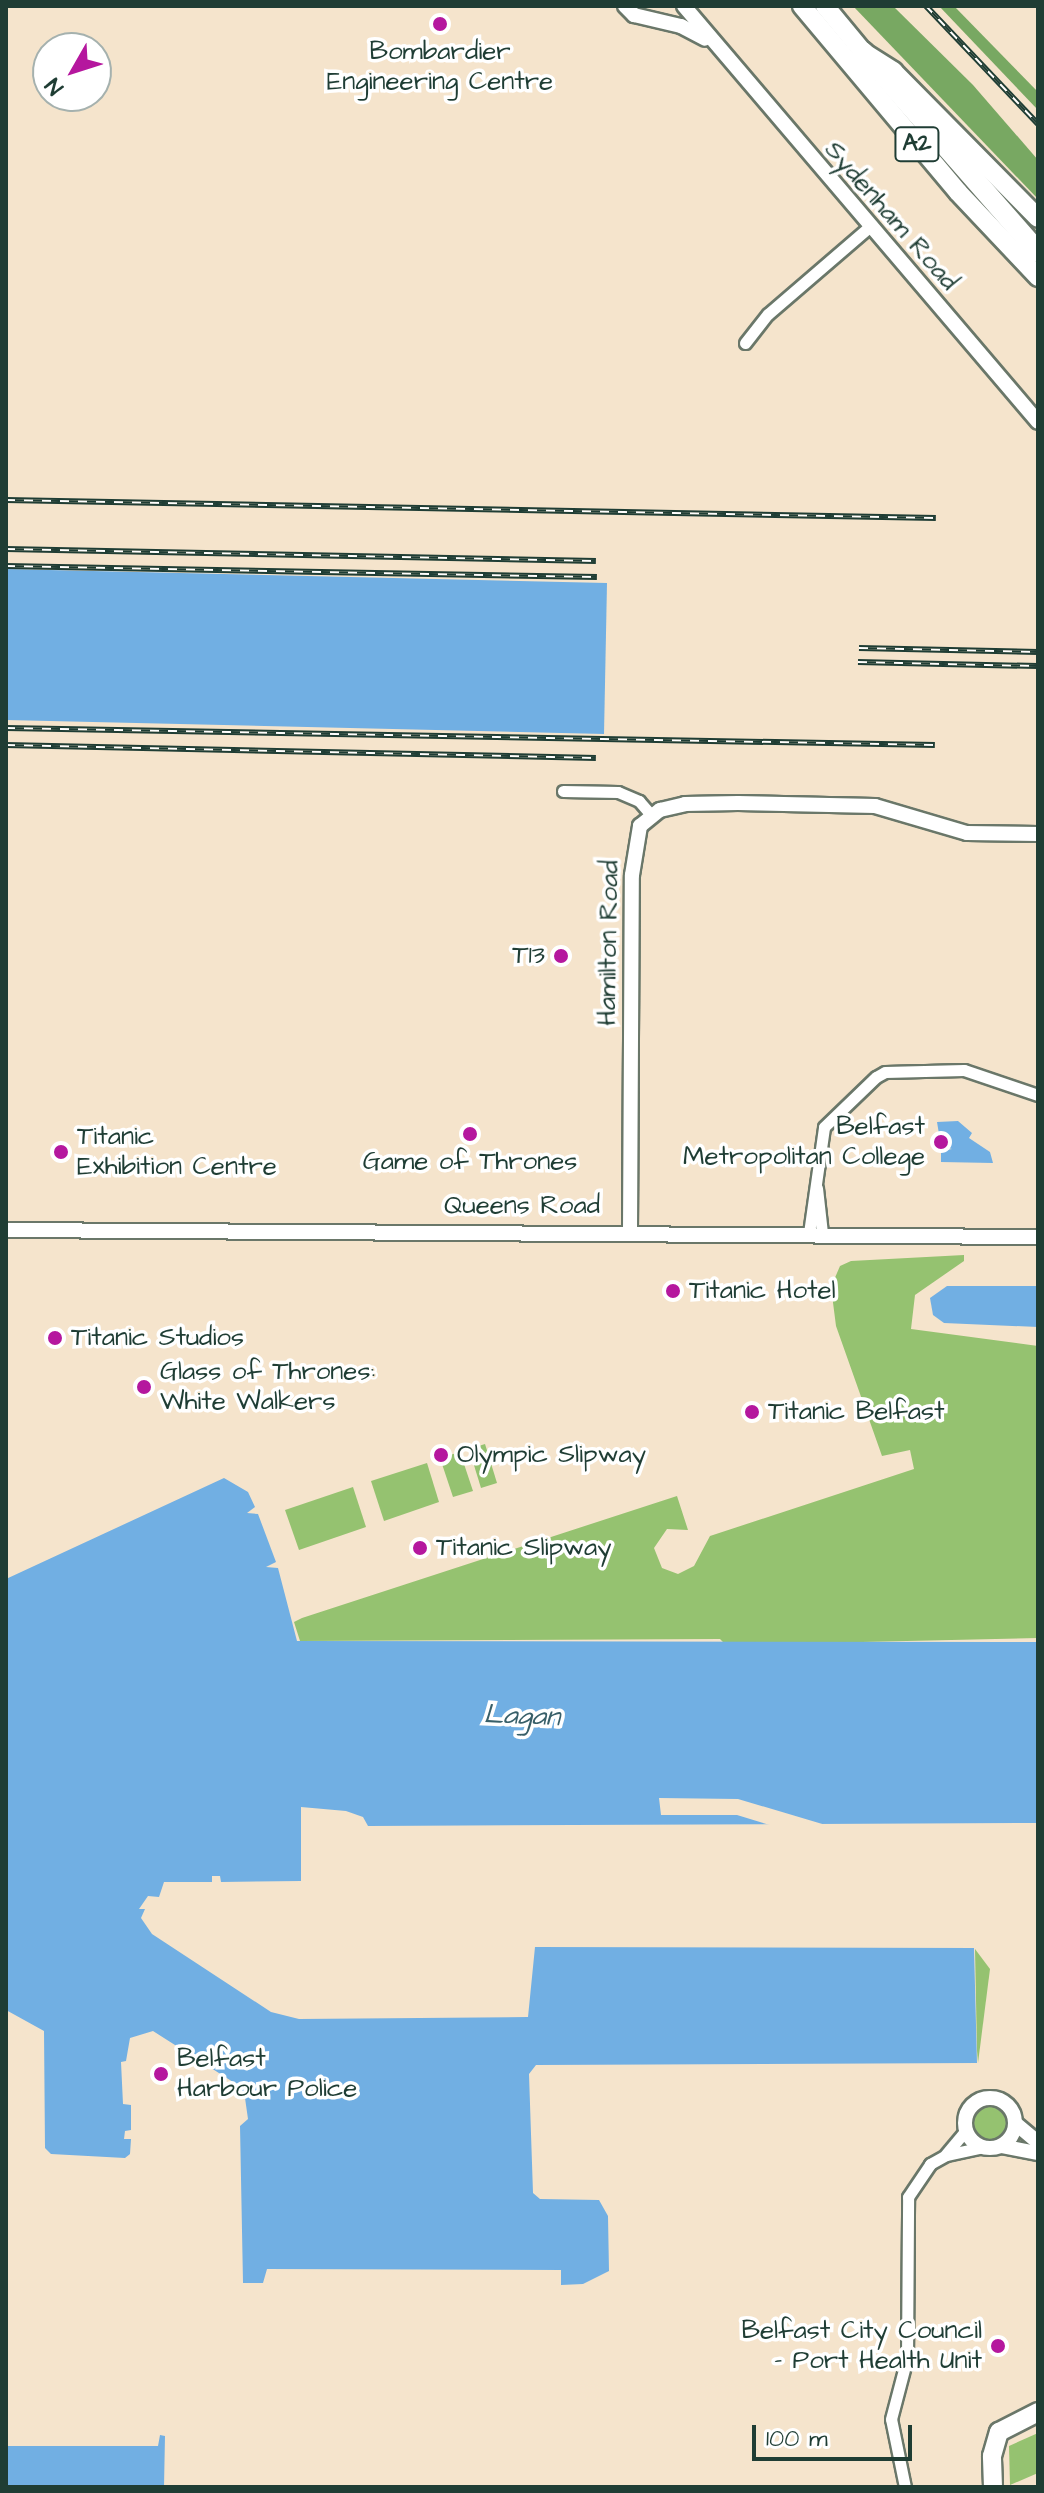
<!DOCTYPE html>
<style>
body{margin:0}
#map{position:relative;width:1044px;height:2493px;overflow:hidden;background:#f5e4cc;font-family:"Architects Daughter",sans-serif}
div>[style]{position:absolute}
.green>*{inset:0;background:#95c270}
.round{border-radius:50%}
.forest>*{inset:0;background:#78a862}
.water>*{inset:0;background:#71afe3}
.pier>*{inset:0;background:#f5e4cc}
.roads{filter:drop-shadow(2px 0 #6a7769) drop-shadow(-2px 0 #6a7769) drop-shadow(0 2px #6a7769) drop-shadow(0 -2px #6a7769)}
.minor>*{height:11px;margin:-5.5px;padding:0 5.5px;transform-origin:5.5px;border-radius:5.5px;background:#fff}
.tertiary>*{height:14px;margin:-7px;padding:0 7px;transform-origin:7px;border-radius:7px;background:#fff}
.tertiary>.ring{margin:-7px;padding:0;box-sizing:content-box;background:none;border:14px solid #fff;border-radius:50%}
.primary>*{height:18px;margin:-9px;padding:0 9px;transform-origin:9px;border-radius:9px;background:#fff}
.trunk>*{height:18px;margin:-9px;padding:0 9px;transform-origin:9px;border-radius:9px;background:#fff}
.motorway>*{height:20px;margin:-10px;padding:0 10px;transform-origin:10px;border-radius:10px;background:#fff}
.rail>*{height:6px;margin-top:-3px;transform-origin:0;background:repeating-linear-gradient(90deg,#fff 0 9px,#1f3d34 0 18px);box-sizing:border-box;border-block:2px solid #1f3d34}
.dots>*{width:22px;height:22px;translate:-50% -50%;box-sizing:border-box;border:4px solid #fff;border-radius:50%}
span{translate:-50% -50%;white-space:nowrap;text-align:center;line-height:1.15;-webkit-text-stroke:7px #fff;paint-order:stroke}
.shield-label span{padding:2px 6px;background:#fff;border:2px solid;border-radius:6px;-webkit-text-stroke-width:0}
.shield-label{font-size:24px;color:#1f3d34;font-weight:700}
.poi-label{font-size:26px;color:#1f3d34}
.right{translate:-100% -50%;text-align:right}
.left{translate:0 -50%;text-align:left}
.street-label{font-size:26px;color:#1f3d34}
.water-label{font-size:28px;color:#385f69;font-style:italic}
.frame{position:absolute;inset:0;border:8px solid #1f3d34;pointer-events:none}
.north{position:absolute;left:32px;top:32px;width:80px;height:80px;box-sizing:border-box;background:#fff;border:2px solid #a5b1ae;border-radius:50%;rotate:231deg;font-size:22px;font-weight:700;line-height:32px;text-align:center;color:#1f3d34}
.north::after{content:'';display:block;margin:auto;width:28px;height:36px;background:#b5179e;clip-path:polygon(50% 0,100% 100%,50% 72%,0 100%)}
.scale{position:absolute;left:752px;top:2425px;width:160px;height:36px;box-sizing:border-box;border:4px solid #1f3d34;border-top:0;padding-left:10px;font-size:24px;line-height:28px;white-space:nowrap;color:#1f3d34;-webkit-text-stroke:6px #fff;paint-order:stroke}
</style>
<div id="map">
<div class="green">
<i style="clip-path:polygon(964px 1255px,964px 1261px,915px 1295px,911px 1329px,1038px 1346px,1038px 1638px,726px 1645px,720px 1639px,300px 1641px,294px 1622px,302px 1618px,677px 1496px,688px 1530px,667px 1529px,654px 1548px,662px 1568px,678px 1574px,694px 1566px,710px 1536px,914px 1469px,910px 1450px,882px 1456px,836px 1326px,831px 1287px,840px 1266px,851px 1261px)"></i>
<i style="clip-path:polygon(485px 1444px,497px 1483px,481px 1488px,469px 1449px)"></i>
<i style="clip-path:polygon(460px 1452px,473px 1491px,453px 1497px,440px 1458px)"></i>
<i style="clip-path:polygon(427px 1463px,439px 1502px,384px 1521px,371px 1481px)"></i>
<i style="clip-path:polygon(353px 1487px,366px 1527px,299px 1550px,285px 1510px)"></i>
<i style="clip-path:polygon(975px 1949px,990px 1969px,978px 2063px,977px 2050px)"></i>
<i class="round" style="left:973px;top:2106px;width:36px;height:36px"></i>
<i style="clip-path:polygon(1038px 2433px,1038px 2473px,1010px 2485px,1009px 2446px)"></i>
</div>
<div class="forest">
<i style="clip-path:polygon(853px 6px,893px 6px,973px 85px,1038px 160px,1038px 199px)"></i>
<i style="clip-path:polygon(939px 6px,954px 6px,1038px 92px,1038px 110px)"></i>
</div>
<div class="water">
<i style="clip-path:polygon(6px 569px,607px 583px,604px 734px,6px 720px)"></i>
<i style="clip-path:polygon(958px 1121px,972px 1133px,969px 1138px,990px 1152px,993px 1163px,941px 1162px,941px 1151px,952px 1149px,941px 1146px,937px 1122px)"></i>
<i style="clip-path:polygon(947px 1286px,1038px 1286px,1038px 1327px,944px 1323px,933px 1315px,930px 1298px)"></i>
<i style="clip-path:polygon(224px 1478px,248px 1492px,255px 1507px,247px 1513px,258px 1514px,276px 1562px,266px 1567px,278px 1568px,297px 1641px,1038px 1642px,1038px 1823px,368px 1826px,363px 1817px,346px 1811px,301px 1807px,301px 1881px,221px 1882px,220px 1876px,212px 1876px,212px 1882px,164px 1882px,159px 1897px,148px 1896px,139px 1909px,145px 1909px,141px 1918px,152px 1934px,271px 2012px,299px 2019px,528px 2017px,535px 1947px,974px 1948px,977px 2063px,536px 2065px,529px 2074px,533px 2193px,540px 2199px,599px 2200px,608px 2216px,609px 2271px,583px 2284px,561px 2285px,561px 2270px,267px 2269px,263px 2283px,243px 2283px,240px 2126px,248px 2119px,245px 2098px,233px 2082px,153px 2031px,130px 2038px,126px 2061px,121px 2062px,123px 2104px,131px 2105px,131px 2130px,125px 2131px,124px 2139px,131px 2139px,130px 2154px,125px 2158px,51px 2154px,45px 2148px,44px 2031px,6px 2010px,6px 1579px)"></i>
<i style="clip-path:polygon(160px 2435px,165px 2436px,164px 2487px,6px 2487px,6px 2446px,158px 2446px)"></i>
</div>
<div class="pier">
<i style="clip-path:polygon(659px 1798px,738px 1799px,829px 1826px,773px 1826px,737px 1815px,661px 1815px)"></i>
</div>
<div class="roads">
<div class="minor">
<i style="left:745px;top:343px;width:37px;rotate:-52deg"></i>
<i style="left:768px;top:314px;width:133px;rotate:-40.7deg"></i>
<i style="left:563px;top:791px;width:55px;rotate:1deg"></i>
<i style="left:618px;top:792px;width:23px;rotate:23deg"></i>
<i style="left:639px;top:801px;width:18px;rotate:49deg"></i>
<i style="left:817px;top:1188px;width:45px;rotate:83.7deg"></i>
<i style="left:809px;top:1233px;width:107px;rotate:-81.9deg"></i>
<i style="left:824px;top:1127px;width:72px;rotate:-43.9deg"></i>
<i style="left:876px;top:1077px;width:10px;rotate:-29deg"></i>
<i style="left:885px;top:1072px;width:79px;rotate:-1.5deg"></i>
<i style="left:964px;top:1070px;width:78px;rotate:18.7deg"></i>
<i style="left:946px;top:2154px;width:31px;rotate:-50deg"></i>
<i style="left:905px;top:2487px;width:69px;rotate:-101.6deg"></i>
<i style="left:891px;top:2419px;width:63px;rotate:-75.3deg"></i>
<i style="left:907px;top:2358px;width:161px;rotate:-89.6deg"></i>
<i style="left:908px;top:2197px;width:40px;rotate:-56deg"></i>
<i style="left:930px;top:2164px;width:18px;rotate:-29deg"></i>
<i style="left:946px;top:2155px;width:39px;rotate:-12deg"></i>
</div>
<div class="tertiary">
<i style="left:625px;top:6px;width:13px;rotate:45deg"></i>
<i style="left:634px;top:15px;width:48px;rotate:13.2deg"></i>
<i style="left:681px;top:26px;width:27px;rotate:28deg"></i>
<i style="left:684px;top:6px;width:546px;rotate:49.6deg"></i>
<i style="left:6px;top:1230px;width:1032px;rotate:0.39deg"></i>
<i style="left:630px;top:1230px;width:355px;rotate:-89.7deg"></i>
<i style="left:632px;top:875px;width:50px;rotate:-80.7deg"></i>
<i style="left:640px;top:826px;width:26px;rotate:-39deg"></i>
<i style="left:660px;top:810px;width:26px;rotate:-13deg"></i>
<i style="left:685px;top:804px;width:53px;rotate:-1.1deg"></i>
<i style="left:738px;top:803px;width:137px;rotate:1.3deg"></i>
<i style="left:875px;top:806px;width:96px;rotate:16.4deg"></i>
<i style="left:967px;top:833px;width:71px;rotate:0.8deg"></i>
<i class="ring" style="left:965px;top:2098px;width:36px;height:36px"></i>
<i style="left:1015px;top:2123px;width:30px;rotate:40deg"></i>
<i style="left:1001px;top:2146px;width:38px;rotate:11deg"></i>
</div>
<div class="primary">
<i style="left:993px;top:2487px;width:31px;rotate:-92deg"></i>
<i style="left:992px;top:2456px;width:25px;rotate:-74deg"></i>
<i style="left:999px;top:2432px;width:44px;rotate:-27.1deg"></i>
</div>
<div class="trunk">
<i style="left:802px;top:6px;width:243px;rotate:50deg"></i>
<i style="left:958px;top:192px;width:117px;rotate:46.7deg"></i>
<i style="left:825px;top:6px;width:60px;rotate:50.4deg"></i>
<i style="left:863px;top:52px;width:36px;rotate:32deg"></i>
<i style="left:893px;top:71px;width:206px;rotate:45.4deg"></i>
</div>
<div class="motorway">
<i style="left:863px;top:52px;width:266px;rotate:48.8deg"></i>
</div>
</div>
<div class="rail">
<i style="left:926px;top:6px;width:163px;rotate:46.5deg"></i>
<i style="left:6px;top:500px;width:930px;rotate:1.11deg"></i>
<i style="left:6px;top:549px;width:590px;rotate:1.17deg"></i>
<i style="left:6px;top:566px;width:591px;rotate:1.07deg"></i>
<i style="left:859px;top:648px;width:179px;rotate:1.3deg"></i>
<i style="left:858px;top:662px;width:180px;rotate:1.3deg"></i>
<i style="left:6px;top:728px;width:929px;rotate:1.05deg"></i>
<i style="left:6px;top:745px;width:590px;rotate:1.26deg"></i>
</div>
<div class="dots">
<i style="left:440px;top:24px;background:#b5179e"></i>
<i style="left:561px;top:956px;background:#b5179e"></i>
<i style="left:470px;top:1134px;background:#b5179e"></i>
<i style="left:941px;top:1142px;background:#b5179e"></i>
<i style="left:61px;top:1152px;background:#b5179e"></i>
<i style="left:673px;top:1291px;background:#b5179e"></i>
<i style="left:55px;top:1338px;background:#b5179e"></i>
<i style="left:144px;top:1387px;background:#b5179e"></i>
<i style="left:752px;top:1412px;background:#b5179e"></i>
<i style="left:441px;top:1455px;background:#b5179e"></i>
<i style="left:420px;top:1548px;background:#b5179e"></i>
<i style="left:161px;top:2074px;background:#b5179e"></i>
<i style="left:998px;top:2346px;background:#b5179e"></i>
</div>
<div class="shield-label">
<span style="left:917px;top:144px">A2</span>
</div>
<div class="poi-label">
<span style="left:440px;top:67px">Bombardier<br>Engineering Centre</span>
<span class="right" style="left:545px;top:956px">T13</span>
<span class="right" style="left:925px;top:1142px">Belfast<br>Metropolitan College</span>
<span class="left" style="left:77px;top:1152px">Titanic<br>Exhibition Centre</span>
<span style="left:470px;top:1162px">Game of Thrones</span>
<span class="left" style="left:689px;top:1291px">Titanic Hotel</span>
<span class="left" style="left:71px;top:1338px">Titanic Studios</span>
<span class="left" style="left:160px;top:1387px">Glass of Thrones:<br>White Walkers</span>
<span class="left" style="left:768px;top:1412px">Titanic Belfast</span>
<span class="left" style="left:457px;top:1455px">Olympic Slipway</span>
<span class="left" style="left:436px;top:1548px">Titanic Slipway</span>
<span class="left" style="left:177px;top:2074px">Belfast<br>Harbour Police</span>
<span class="right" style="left:982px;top:2346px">Belfast City Council<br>- Port Health Unit</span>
</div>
<div class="street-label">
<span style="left:891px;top:216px;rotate:49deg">Sydenham Road</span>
<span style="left:609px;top:943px;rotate:-89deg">Hamilton Road</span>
<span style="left:522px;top:1206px">Queens Road</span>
</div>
<div class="water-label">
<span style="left:522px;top:1716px;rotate:2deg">Lagan</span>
</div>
<div class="frame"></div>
<div class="north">N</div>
<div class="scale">100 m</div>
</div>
